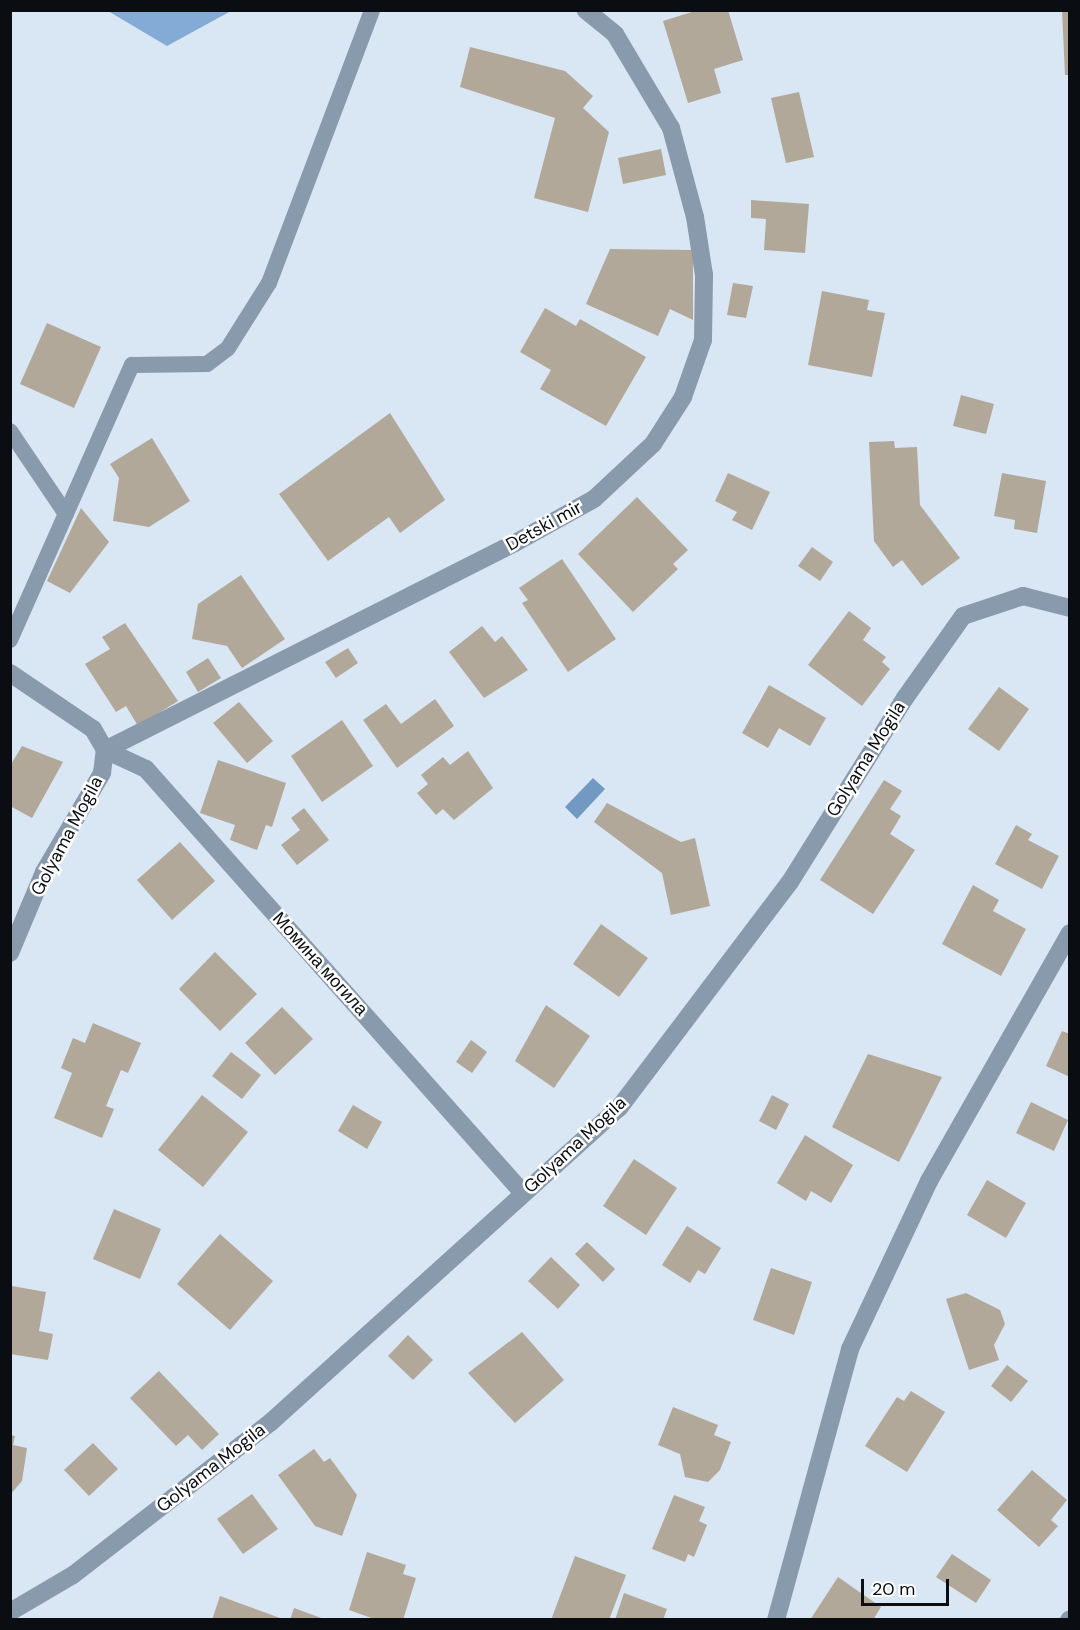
<!DOCTYPE html>
<meta charset="utf-8">
<style>
body{margin:0}
#map{position:relative;width:1080px;height:1630px;overflow:hidden;background:#d9e6f4;font-family:"DM Sans",sans-serif}
div>[style]{position:absolute}
.forest>*{inset:0;background:#84abd6}
.water>*{inset:0;background:#7299c2}
.building>*{inset:0;background:#b2a899}
.lane>*{height:16px;margin:-8px;padding:0 8px;transform-origin:8px;border-radius:8px;background:#899aad}
.street>*{height:18px;margin:-9px;padding:0 9px;transform-origin:9px;border-radius:9px;background:#899aad}
span{translate:-50% -50%;white-space:nowrap;text-align:center;line-height:1.15;-webkit-text-stroke:5px #fff;paint-order:stroke}
.street-label{font-size:18px;color:#0a0e13}
.frame{position:absolute;inset:0;border:12px solid #0a0e13;pointer-events:none}
.scale{position:absolute;left:861px;top:1579px;width:88px;height:27px;box-sizing:border-box;border:3px solid #0a0e13;border-top:0;padding-left:8px;font-size:18px;line-height:21px;white-space:nowrap;color:#0a0e13;-webkit-text-stroke:4px #fff;paint-order:stroke}
</style>
<div id="map">
<div class="forest">
<i style="clip-path:polygon(108px 11px,231px 11px,167px 46px)"></i>
</div>
<div class="water">
<i style="clip-path:polygon(593px 778px,605px 789px,577px 819px,565px 807px)"></i>
</div>
<div class="building">
<i style="clip-path:polygon(698px 10px,728px 10px,743px 60px,714px 69px,721px 93px,688px 103px,663px 21px)"></i>
<i style="clip-path:polygon(1062px 10px,1070px 10px,1070px 75px,1065px 75px)"></i>
<i style="clip-path:polygon(470px 47px,565px 71px,593px 96px,583px 108px,609px 132px,588px 212px,534px 198px,555px 118px,460px 87px)"></i>
<i style="clip-path:polygon(799px 92px,814px 157px,786px 163px,771px 98px)"></i>
<i style="clip-path:polygon(661px 149px,666px 175px,623px 184px,618px 158px)"></i>
<i style="clip-path:polygon(751px 200px,809px 204px,805px 253px,764px 250px,766px 219px,751px 218px)"></i>
<i style="clip-path:polygon(610px 249px,693px 250px,693px 320px,670px 309px,658px 336px,586px 304px)"></i>
<i style="clip-path:polygon(733px 283px,753px 286px,746px 318px,727px 315px)"></i>
<i style="clip-path:polygon(822px 291px,869px 300px,867px 310px,885px 313px,872px 377px,808px 365px)"></i>
<i style="clip-path:polygon(545px 308px,576px 326px,580px 319px,646px 357px,606px 426px,540px 389px,551px 370px,520px 352px)"></i>
<i style="clip-path:polygon(47px 323px,101px 347px,74px 408px,20px 384px)"></i>
<i style="clip-path:polygon(961px 395px,994px 404px,986px 434px,953px 426px)"></i>
<i style="clip-path:polygon(390px 413px,445px 500px,400px 533px,389px 517px,328px 561px,279px 494px)"></i>
<i style="clip-path:polygon(152px 438px,190px 501px,149px 527px,113px 521px,119px 478px,110px 464px)"></i>
<i style="clip-path:polygon(894px 441px,895px 448px,917px 447px,920px 505px,960px 558px,922px 586px,902px 560px,893px 567px,874px 541px,869px 442px)"></i>
<i style="clip-path:polygon(728px 473px,770px 492px,752px 530px,732px 520px,737px 512px,715px 501px)"></i>
<i style="clip-path:polygon(1002px 473px,1046px 481px,1037px 533px,1014px 529px,1015px 520px,994px 516px)"></i>
<i style="clip-path:polygon(637px 497px,688px 550px,673px 564px,678px 569px,633px 612px,578px 554px)"></i>
<i style="clip-path:polygon(81px 508px,109px 542px,70px 593px,47px 581px)"></i>
<i style="clip-path:polygon(812px 547px,833px 562px,820px 581px,798px 566px)"></i>
<i style="clip-path:polygon(562px 559px,616px 639px,568px 672px,522px 603px,528px 600px,519px 588px)"></i>
<i style="clip-path:polygon(241px 575px,285px 639px,242px 668px,227px 646px,192px 639px,198px 604px)"></i>
<i style="clip-path:polygon(849px 611px,871px 628px,863px 640px,886px 657px,882px 662px,890px 669px,862px 706px,808px 665px)"></i>
<i style="clip-path:polygon(125px 623px,178px 701px,138px 726px,126px 706px,116px 712px,85px 664px,110px 649px,102px 637px)"></i>
<i style="clip-path:polygon(482px 626px,495px 642px,502px 636px,528px 670px,484px 698px,449px 652px)"></i>
<i style="clip-path:polygon(348px 648px,358px 663px,336px 678px,325px 662px)"></i>
<i style="clip-path:polygon(208px 658px,221px 678px,198px 692px,186px 672px)"></i>
<i style="clip-path:polygon(769px 685px,826px 718px,810px 746px,779px 728px,768px 748px,742px 733px)"></i>
<i style="clip-path:polygon(999px 687px,1029px 709px,999px 751px,968px 729px)"></i>
<i style="clip-path:polygon(435px 699px,454px 726px,397px 768px,363px 720px,386px 704px,401px 724px)"></i>
<i style="clip-path:polygon(239px 702px,273px 741px,247px 763px,213px 723px)"></i>
<i style="clip-path:polygon(342px 720px,373px 766px,322px 802px,291px 756px)"></i>
<i style="clip-path:polygon(22px 746px,63px 762px,32px 818px,10px 806px,10px 766px)"></i>
<i style="clip-path:polygon(468px 751px,493px 788px,454px 820px,443px 809px,436px 815px,417px 793px,428px 784px,421px 775px,443px 757px,450px 765px)"></i>
<i style="clip-path:polygon(218px 760px,286px 783px,272px 827px,266px 825px,257px 850px,230px 840px,235px 825px,200px 813px)"></i>
<i style="clip-path:polygon(884px 780px,902px 791px,890px 809px,901px 816px,890px 834px,915px 850px,873px 914px,820px 880px)"></i>
<i style="clip-path:polygon(607px 803px,681px 842px,695px 838px,710px 906px,671px 915px,662px 873px,594px 822px)"></i>
<i style="clip-path:polygon(304px 808px,329px 840px,297px 865px,281px 845px,300px 830px,291px 818px)"></i>
<i style="clip-path:polygon(1016px 825px,1032px 834px,1028px 840px,1059px 856px,1042px 889px,995px 864px)"></i>
<i style="clip-path:polygon(180px 842px,215px 881px,172px 920px,137px 880px)"></i>
<i style="clip-path:polygon(973px 885px,999px 900px,993px 911px,1026px 929px,1001px 976px,942px 944px)"></i>
<i style="clip-path:polygon(601px 924px,648px 958px,619px 997px,573px 964px)"></i>
<i style="clip-path:polygon(215px 952px,257px 994px,220px 1031px,179px 989px)"></i>
<i style="clip-path:polygon(546px 1005px,590px 1036px,554px 1088px,515px 1061px)"></i>
<i style="clip-path:polygon(282px 1007px,313px 1039px,275px 1075px,245px 1043px)"></i>
<i style="clip-path:polygon(93px 1023px,141px 1043px,128px 1073px,121px 1070px,106px 1106px,114px 1109px,102px 1138px,54px 1118px,72px 1073px,61px 1068px,73px 1038px,85px 1043px)"></i>
<i style="clip-path:polygon(1062px 1031px,1070px 1034px,1070px 1077px,1046px 1066px)"></i>
<i style="clip-path:polygon(471px 1040px,487px 1052px,472px 1073px,456px 1062px)"></i>
<i style="clip-path:polygon(231px 1052px,261px 1075px,242px 1099px,212px 1076px)"></i>
<i style="clip-path:polygon(868px 1054px,942px 1077px,899px 1162px,832px 1127px)"></i>
<i style="clip-path:polygon(202px 1095px,248px 1132px,203px 1187px,158px 1150px)"></i>
<i style="clip-path:polygon(772px 1095px,789px 1104px,776px 1130px,759px 1121px)"></i>
<i style="clip-path:polygon(1031px 1102px,1068px 1120px,1054px 1151px,1016px 1133px)"></i>
<i style="clip-path:polygon(353px 1105px,382px 1122px,367px 1149px,338px 1131px)"></i>
<i style="clip-path:polygon(805px 1135px,853px 1165px,831px 1203px,811px 1191px,806px 1201px,777px 1183px)"></i>
<i style="clip-path:polygon(634px 1159px,677px 1188px,646px 1235px,603px 1206px)"></i>
<i style="clip-path:polygon(987px 1180px,1026px 1203px,1006px 1238px,967px 1215px)"></i>
<i style="clip-path:polygon(114px 1209px,161px 1229px,140px 1279px,93px 1259px)"></i>
<i style="clip-path:polygon(687px 1226px,721px 1248px,705px 1274px,698px 1270px,690px 1283px,662px 1265px)"></i>
<i style="clip-path:polygon(220px 1234px,273px 1281px,230px 1330px,177px 1284px)"></i>
<i style="clip-path:polygon(587px 1242px,615px 1269px,603px 1282px,575px 1254px)"></i>
<i style="clip-path:polygon(551px 1257px,580px 1285px,558px 1309px,528px 1281px)"></i>
<i style="clip-path:polygon(771px 1268px,812px 1282px,794px 1335px,753px 1320px)"></i>
<i style="clip-path:polygon(12px 1286px,46px 1292px,39px 1331px,53px 1334px,48px 1360px,10px 1354px)"></i>
<i style="clip-path:polygon(966px 1293px,1000px 1310px,1005px 1324px,994px 1345px,999px 1360px,969px 1370px,946px 1299px)"></i>
<i style="clip-path:polygon(522px 1332px,564px 1380px,515px 1423px,468px 1373px)"></i>
<i style="clip-path:polygon(408px 1335px,433px 1360px,413px 1380px,388px 1356px)"></i>
<i style="clip-path:polygon(1007px 1365px,1028px 1381px,1011px 1402px,991px 1386px)"></i>
<i style="clip-path:polygon(159px 1371px,219px 1434px,202px 1450px,188px 1435px,176px 1446px,130px 1398px)"></i>
<i style="clip-path:polygon(911px 1391px,945px 1412px,907px 1472px,865px 1446px,897px 1397px,904px 1401px)"></i>
<i style="clip-path:polygon(673px 1407px,718px 1425px,714px 1435px,731px 1442px,720px 1470px,708px 1482px,685px 1477px,680px 1454px,658px 1445px)"></i>
<i style="clip-path:polygon(10px 1435px,15px 1436px,13px 1445px,27px 1448px,22px 1481px,10px 1495px)"></i>
<i style="clip-path:polygon(93px 1443px,118px 1469px,89px 1496px,64px 1470px)"></i>
<i style="clip-path:polygon(314px 1449px,324px 1462px,330px 1458px,357px 1495px,342px 1536px,315px 1526px,278px 1475px)"></i>
<i style="clip-path:polygon(1032px 1470px,1067px 1500px,1051px 1520px,1058px 1526px,1039px 1547px,997px 1510px)"></i>
<i style="clip-path:polygon(252px 1494px,278px 1529px,243px 1554px,217px 1519px)"></i>
<i style="clip-path:polygon(674px 1495px,705px 1507px,699px 1521px,707px 1525px,694px 1557px,688px 1554px,685px 1562px,652px 1549px)"></i>
<i style="clip-path:polygon(367px 1552px,406px 1565px,403px 1574px,416px 1578px,403px 1620px,377px 1620px,349px 1610px)"></i>
<i style="clip-path:polygon(952px 1554px,991px 1580px,976px 1603px,936px 1577px)"></i>
<i style="clip-path:polygon(575px 1556px,626px 1575px,609px 1620px,551px 1620px)"></i>
<i style="clip-path:polygon(838px 1577px,881px 1607px,873px 1620px,810px 1620px)"></i>
<i style="clip-path:polygon(624px 1593px,667px 1609px,663px 1620px,615px 1620px)"></i>
<i style="clip-path:polygon(220px 1596px,280px 1618px,280px 1620px,212px 1620px)"></i>
<i style="clip-path:polygon(294px 1608px,324px 1619px,324px 1620px,290px 1620px)"></i>
</div>
<div class="lane">
<i style="left:10px;top:431px;width:100px;rotate:56deg"></i>
<i style="left:10px;top:640px;width:301px;rotate:-66.1deg"></i>
<i style="left:132px;top:365px;width:75px;rotate:-0.8deg"></i>
<i style="left:207px;top:364px;width:26px;rotate:-37deg"></i>
<i style="left:228px;top:348px;width:77px;rotate:-57.8deg"></i>
<i style="left:269px;top:283px;width:292px;rotate:-69.3deg"></i>
</div>
<div class="street">
<i style="left:10px;top:673px;width:100px;rotate:34deg"></i>
<i style="left:93px;top:729px;width:24px;rotate:60deg"></i>
<i style="left:105px;top:750px;width:459px;rotate:-26.8deg"></i>
<i style="left:515px;top:543px;width:90px;rotate:-29.1deg"></i>
<i style="left:594px;top:499px;width:81px;rotate:-43deg"></i>
<i style="left:653px;top:444px;width:56px;rotate:-57.4deg"></i>
<i style="left:683px;top:397px;width:60px;rotate:-70.7deg"></i>
<i style="left:703px;top:340px;width:65px;rotate:-89.1deg"></i>
<i style="left:704px;top:275px;width:59px;rotate:-98.8deg"></i>
<i style="left:695px;top:217px;width:92px;rotate:-105.1deg"></i>
<i style="left:671px;top:128px;width:109px;rotate:-120.8deg"></i>
<i style="left:615px;top:34px;width:38px;rotate:-141deg"></i>
<i style="left:105px;top:750px;width:45px;rotate:24.9deg"></i>
<i style="left:146px;top:769px;width:567px;rotate:48.36deg"></i>
<i style="left:10px;top:953px;width:88px;rotate:-67.2deg"></i>
<i style="left:44px;top:872px;width:115px;rotate:-59.6deg"></i>
<i style="left:102px;top:773px;width:23px;rotate:-83deg"></i>
<i style="left:10px;top:1612px;width:73px;rotate:-30.4deg"></i>
<i style="left:73px;top:1575px;width:250px;rotate:-37.7deg"></i>
<i style="left:271px;top:1422px;width:469px;rotate:-42.1deg"></i>
<i style="left:619px;top:1108px;width:283px;rotate:-52.9deg"></i>
<i style="left:790px;top:882px;width:217px;rotate:-58deg"></i>
<i style="left:905px;top:698px;width:100px;rotate:-54.7deg"></i>
<i style="left:963px;top:616px;width:63px;rotate:-18.4deg"></i>
<i style="left:1023px;top:596px;width:49px;rotate:14.3deg"></i>
<i style="left:776px;top:1620px;width:281px;rotate:-74.7deg"></i>
<i style="left:850px;top:1349px;width:186px;rotate:-64.8deg"></i>
<i style="left:929px;top:1181px;width:285px;rotate:-60.4deg"></i>
<i style="left:1069px;top:1620px;width:1px;rotate:-45deg"></i>
</div>
<div class="street-label">
<span style="left:544px;top:526px;rotate:-29deg">Detski mir</span>
<span style="left:866px;top:759px;rotate:-58deg">Golyama Mogila</span>
<span style="left:67px;top:836px;rotate:-62deg">Golyama Mogila</span>
<span style="left:320px;top:964px;rotate:48deg">Момина могила</span>
<span style="left:575px;top:1145px;rotate:-43deg">Golyama Mogila</span>
<span style="left:211px;top:1468px;rotate:-38deg">Golyama Mogila</span>
</div>
<div class="frame"></div>
<div class="scale">20 m</div>
</div>
